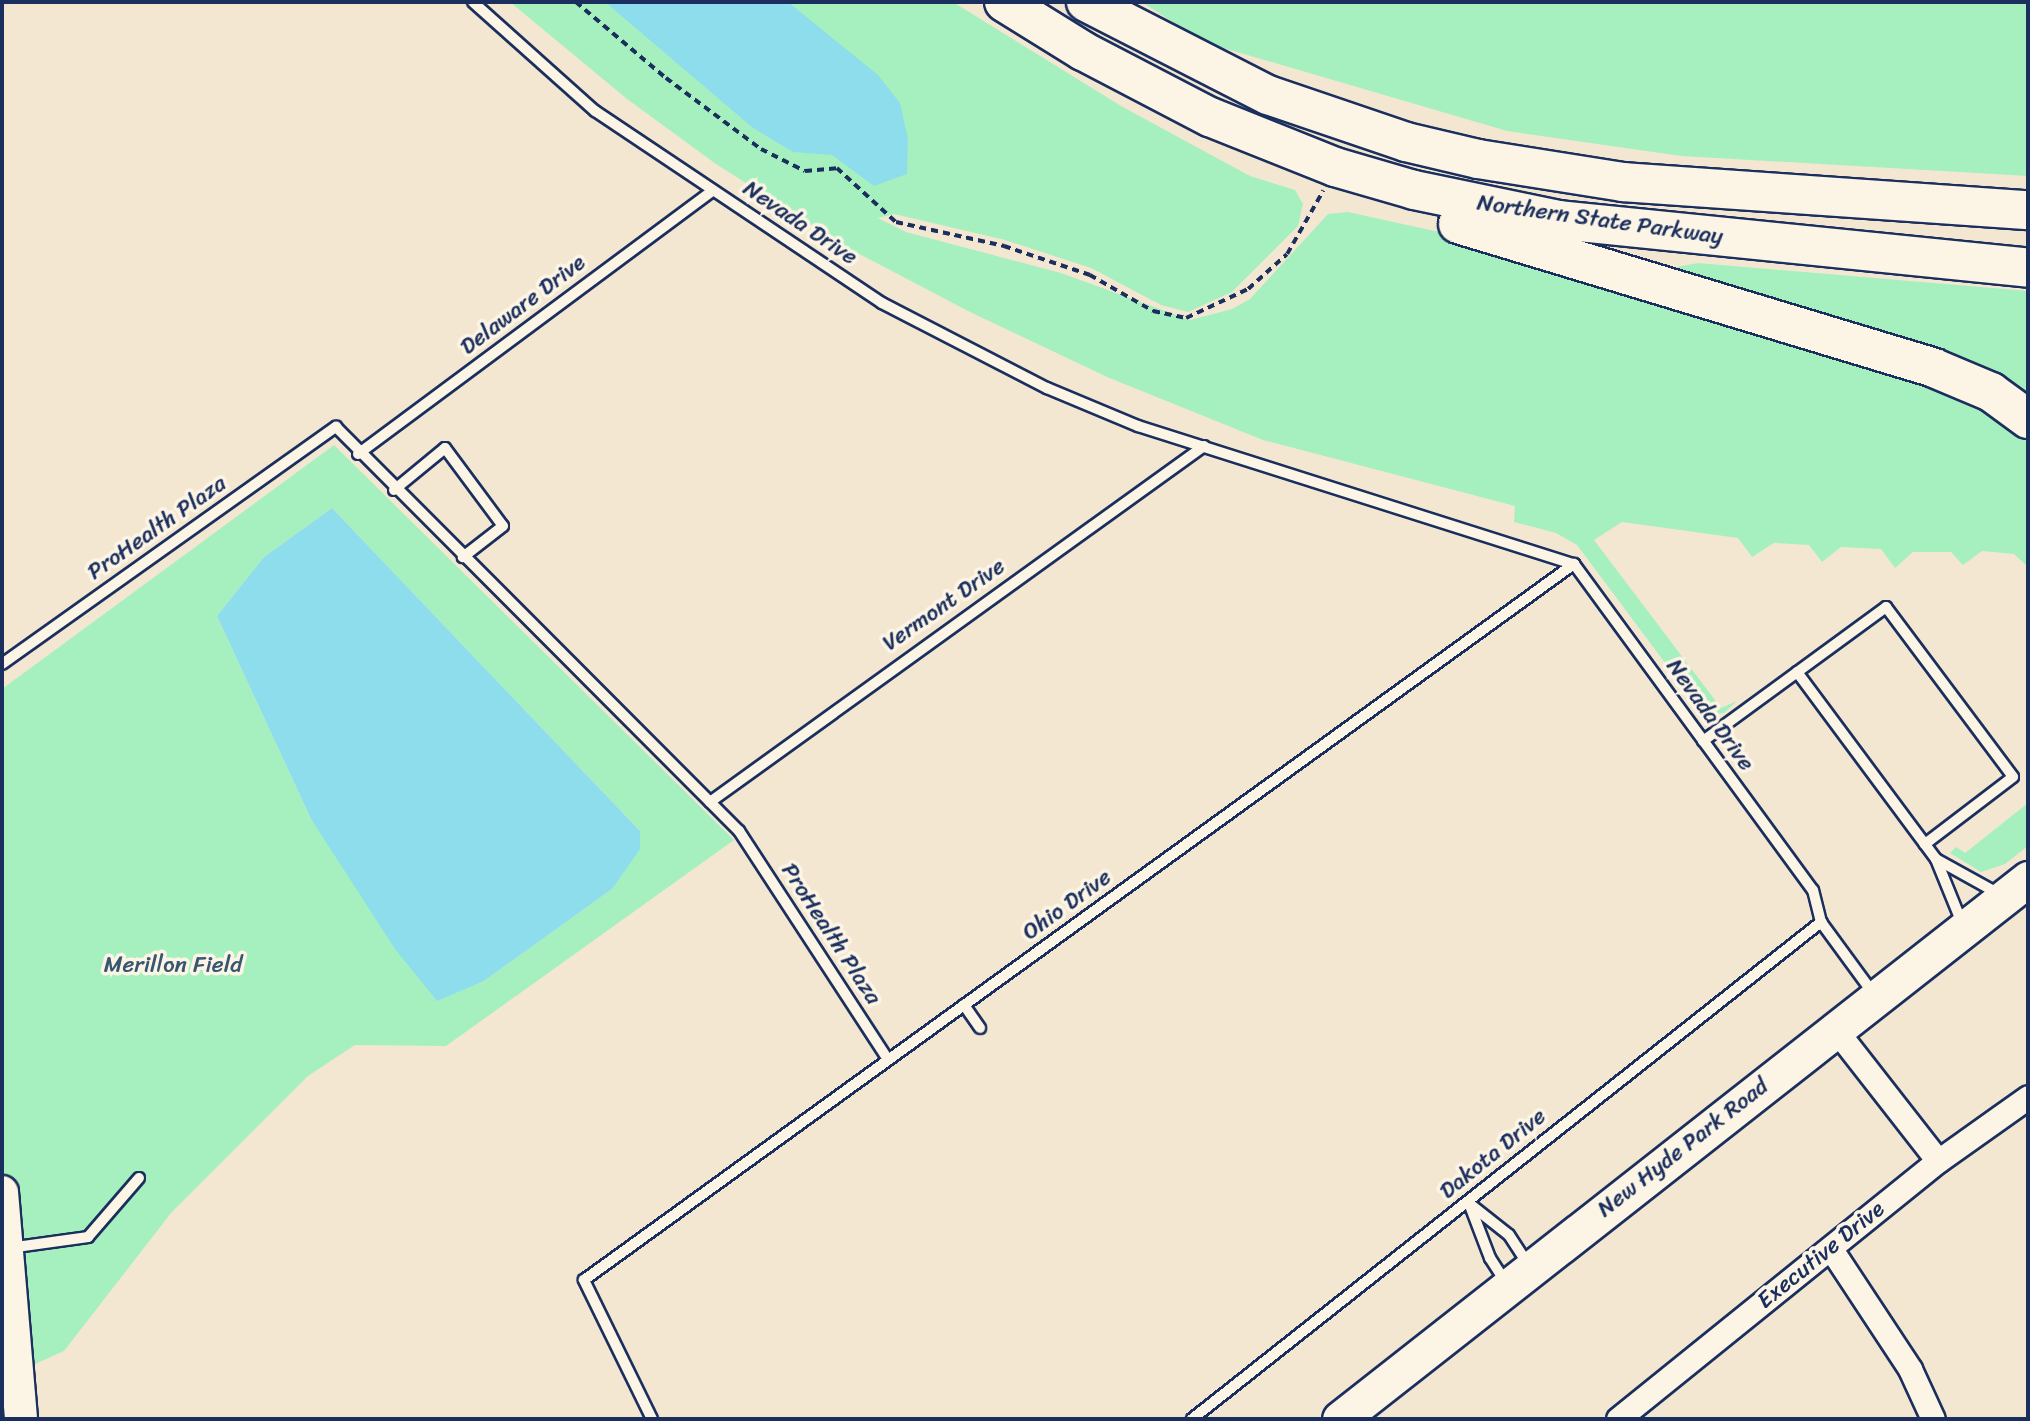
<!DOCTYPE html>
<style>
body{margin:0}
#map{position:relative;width:2030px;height:1421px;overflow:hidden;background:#f4e7d2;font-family:Sriracha,sans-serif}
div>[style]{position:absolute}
.green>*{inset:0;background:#a6f0bf}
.water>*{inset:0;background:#8edded}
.path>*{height:3.5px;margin-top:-1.75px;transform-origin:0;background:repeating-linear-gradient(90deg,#1b2f5e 0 7px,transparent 0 12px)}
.roads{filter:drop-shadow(2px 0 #1b2f5e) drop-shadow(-2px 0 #1b2f5e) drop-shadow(0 2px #1b2f5e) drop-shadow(0 -2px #1b2f5e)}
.lane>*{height:10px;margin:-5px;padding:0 5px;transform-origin:5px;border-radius:5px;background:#fcf5e5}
.street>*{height:23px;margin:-11.5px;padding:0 11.5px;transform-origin:11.5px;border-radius:11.5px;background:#fcf5e5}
.secondary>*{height:32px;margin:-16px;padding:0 16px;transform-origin:16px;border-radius:16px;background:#fcf5e5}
.primary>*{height:35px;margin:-17.5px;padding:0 17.5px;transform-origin:17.5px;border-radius:17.5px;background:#fcf5e5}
.highway>*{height:38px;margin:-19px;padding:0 19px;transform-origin:19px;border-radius:19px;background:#fcf5e5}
span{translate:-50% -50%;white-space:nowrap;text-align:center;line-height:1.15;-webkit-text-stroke:7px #fcf5e5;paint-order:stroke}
.street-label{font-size:23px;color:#1b2f5e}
.park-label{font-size:23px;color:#375671}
.frame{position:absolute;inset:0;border:4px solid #1b2f5e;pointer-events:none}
</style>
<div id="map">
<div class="green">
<i style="clip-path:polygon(510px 2px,953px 2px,1121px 106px,1250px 176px,1295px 190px,1303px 204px,1298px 226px,1232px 292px,1188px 312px,1161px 305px,1091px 268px,1005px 240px,894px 214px,878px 218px,906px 232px,1061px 273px,1190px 320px,1232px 309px,1250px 299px,1328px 214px,1348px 212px,1530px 252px,1988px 398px,2028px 427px,2028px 567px,2014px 554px,1982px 551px,1963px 565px,1951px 552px,1913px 552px,1895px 568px,1881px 549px,1841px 547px,1822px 562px,1809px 545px,1774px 543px,1752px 557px,1738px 538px,1622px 522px,1594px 540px,1721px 708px,1737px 701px,1724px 713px,1704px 715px,1577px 545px,1556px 533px,1514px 522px,1515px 506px,1263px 440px,1107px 377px,970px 312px,848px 248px,716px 164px,627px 99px)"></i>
<i style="clip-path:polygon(1142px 2px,2028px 2px,2028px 176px,1681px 156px,1507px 131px,1203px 42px)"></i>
<i style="clip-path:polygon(1698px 263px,2028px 291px,2028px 397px,2015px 384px,1953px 355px,1881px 329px,1877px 337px,1666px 269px)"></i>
<i style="clip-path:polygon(evenodd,334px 445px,734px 840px,446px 1046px,355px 1045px,308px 1076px,171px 1213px,64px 1351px,17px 1372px,2px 1192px,2px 689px,334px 445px,332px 508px,640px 831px,612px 889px,484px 981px,437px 1000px,311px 819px,217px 616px,264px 557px,332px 508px)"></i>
<i style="clip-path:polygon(2028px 803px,2028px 846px,2005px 864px,1981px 872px,1950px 853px,1956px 847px,1965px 853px)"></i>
</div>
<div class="water">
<i style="clip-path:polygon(605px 2px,788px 2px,878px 75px,900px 103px,908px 139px,907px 174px,874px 186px,832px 155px,793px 152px,753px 128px)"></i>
<i style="clip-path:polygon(332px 508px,640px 831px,640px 849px,612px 889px,484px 981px,437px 1001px,395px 949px,311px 819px,217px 616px,264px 557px)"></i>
</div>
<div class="path">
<i style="left:576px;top:2px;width:118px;rotate:40.2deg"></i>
<i style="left:666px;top:78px;width:119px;rotate:36.8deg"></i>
<i style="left:761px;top:149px;width:49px;rotate:26.6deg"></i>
<i style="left:805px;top:171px;width:32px;rotate:-5deg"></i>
<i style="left:837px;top:168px;width:80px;rotate:42.5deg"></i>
<i style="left:896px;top:222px;width:111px;rotate:12.5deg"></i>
<i style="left:1004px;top:246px;width:91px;rotate:18.6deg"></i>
<i style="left:1090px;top:275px;width:73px;rotate:29.7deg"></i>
<i style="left:1153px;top:311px;width:34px;rotate:12deg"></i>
<i style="left:1186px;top:318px;width:68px;rotate:-25.1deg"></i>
<i style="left:1248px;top:289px;width:52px;rotate:-41.9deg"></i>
<i style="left:1287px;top:254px;width:73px;rotate:-60.3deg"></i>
</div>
<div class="roads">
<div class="lane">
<i style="left:473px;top:2px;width:164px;rotate:41.8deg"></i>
<i style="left:595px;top:111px;width:345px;rotate:33.8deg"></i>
<i style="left:882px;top:303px;width:186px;rotate:27.3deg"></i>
<i style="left:1047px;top:388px;width:99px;rotate:22.7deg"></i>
<i style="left:1138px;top:426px;width:457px;rotate:17.6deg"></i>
<i style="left:358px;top:454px;width:442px;rotate:-36.6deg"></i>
<i style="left:394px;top:490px;width:66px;rotate:-39.5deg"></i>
<i style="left:445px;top:448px;width:97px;rotate:53.4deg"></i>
<i style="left:503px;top:526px;width:51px;rotate:142.2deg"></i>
<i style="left:1574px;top:564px;width:404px;rotate:53.8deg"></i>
<i style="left:1813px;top:890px;width:33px;rotate:76deg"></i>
<i style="left:1821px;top:922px;width:88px;rotate:53.8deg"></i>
<i style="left:2px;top:664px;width:410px;rotate:-35.4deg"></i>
<i style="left:336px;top:427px;width:571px;rotate:45.07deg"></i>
<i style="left:739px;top:831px;width:273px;rotate:56.9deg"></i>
<i style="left:1797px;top:672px;width:233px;rotate:53.4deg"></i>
<i style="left:1936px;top:859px;width:69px;rotate:67.9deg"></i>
<i style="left:1703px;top:741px;width:227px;rotate:-36.2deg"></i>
<i style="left:1886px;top:607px;width:212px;rotate:53.2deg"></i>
<i style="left:2013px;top:777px;width:111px;rotate:142.7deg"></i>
<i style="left:710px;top:802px;width:609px;rotate:-35.78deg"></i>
<i style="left:1936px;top:859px;width:74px;rotate:29deg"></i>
<i style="left:964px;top:1005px;width:28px;rotate:55deg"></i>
<i style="left:1469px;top:1203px;width:59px;rotate:69.1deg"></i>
<i style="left:1490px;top:1258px;width:30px;rotate:57deg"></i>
<i style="left:1471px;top:1205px;width:48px;rotate:38.3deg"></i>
<i style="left:1509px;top:1235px;width:37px;rotate:57deg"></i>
<i style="left:9px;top:1248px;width:80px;rotate:-7.9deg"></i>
<i style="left:88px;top:1237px;width:78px;rotate:-49.2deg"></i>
<i style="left:652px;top:1419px;width:155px;rotate:-116.1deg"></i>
<i style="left:584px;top:1280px;width:1222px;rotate:-35.88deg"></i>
<i style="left:1192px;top:1419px;width:802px;rotate:-38.31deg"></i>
</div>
<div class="street">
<i style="left:1835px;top:1029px;width:167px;rotate:52deg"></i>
<i style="left:1831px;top:1249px;width:144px;rotate:56.6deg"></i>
<i style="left:1910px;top:1369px;width:55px;rotate:65.3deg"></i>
<i style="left:1618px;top:1419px;width:411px;rotate:-38.9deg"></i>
<i style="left:1938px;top:1161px;width:110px;rotate:-35.4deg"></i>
</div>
<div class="secondary">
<i style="left:2px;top:1192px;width:228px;rotate:85.2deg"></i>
</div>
<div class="primary">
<i style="left:1340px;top:1419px;width:875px;rotate:-38.13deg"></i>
</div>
<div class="highway">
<i style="left:1004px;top:2px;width:93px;rotate:31.8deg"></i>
<i style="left:1083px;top:51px;width:143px;rotate:27.5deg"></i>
<i style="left:1210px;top:117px;width:135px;rotate:21.8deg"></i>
<i style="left:1335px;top:167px;width:82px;rotate:16.2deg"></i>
<i style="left:1414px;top:190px;width:148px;rotate:11.7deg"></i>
<i style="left:1559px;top:220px;width:471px;rotate:5.8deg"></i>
<i style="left:1086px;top:2px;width:204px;rotate:27.1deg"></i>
<i style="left:1268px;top:95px;width:146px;rotate:18.8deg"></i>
<i style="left:1406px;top:142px;width:74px;rotate:13.3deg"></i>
<i style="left:1478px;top:159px;width:147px;rotate:9deg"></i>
<i style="left:1623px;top:182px;width:406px;rotate:4deg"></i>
<i style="left:1458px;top:224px;width:497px;rotate:16.8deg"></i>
<i style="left:1934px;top:368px;width:62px;rotate:22.8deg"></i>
<i style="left:1991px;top:392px;width:46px;rotate:36.1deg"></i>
</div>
</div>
<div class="street-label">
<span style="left:1600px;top:220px;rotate:8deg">Northern State Parkway</span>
<span style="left:800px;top:223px;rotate:34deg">Nevada Drive</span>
<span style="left:523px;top:305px;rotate:-37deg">Delaware Drive</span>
<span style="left:157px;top:528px;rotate:-35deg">ProHealth Plaza</span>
<span style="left:944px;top:605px;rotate:-35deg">Vermont Drive</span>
<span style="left:1710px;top:715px;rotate:54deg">Nevada Drive</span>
<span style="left:1067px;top:905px;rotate:-36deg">Ohio Drive</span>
<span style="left:831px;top:934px;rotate:57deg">ProHealth Plaza</span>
<span style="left:1683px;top:1148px;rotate:-38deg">New Hyde Park Road</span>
<span style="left:1493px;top:1154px;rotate:-39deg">Dakota Drive</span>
<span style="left:1821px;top:1255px;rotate:-39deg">Executive Drive</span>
</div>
<div class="park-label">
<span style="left:173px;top:965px">Merillon Field</span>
</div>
<div class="frame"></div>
</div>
